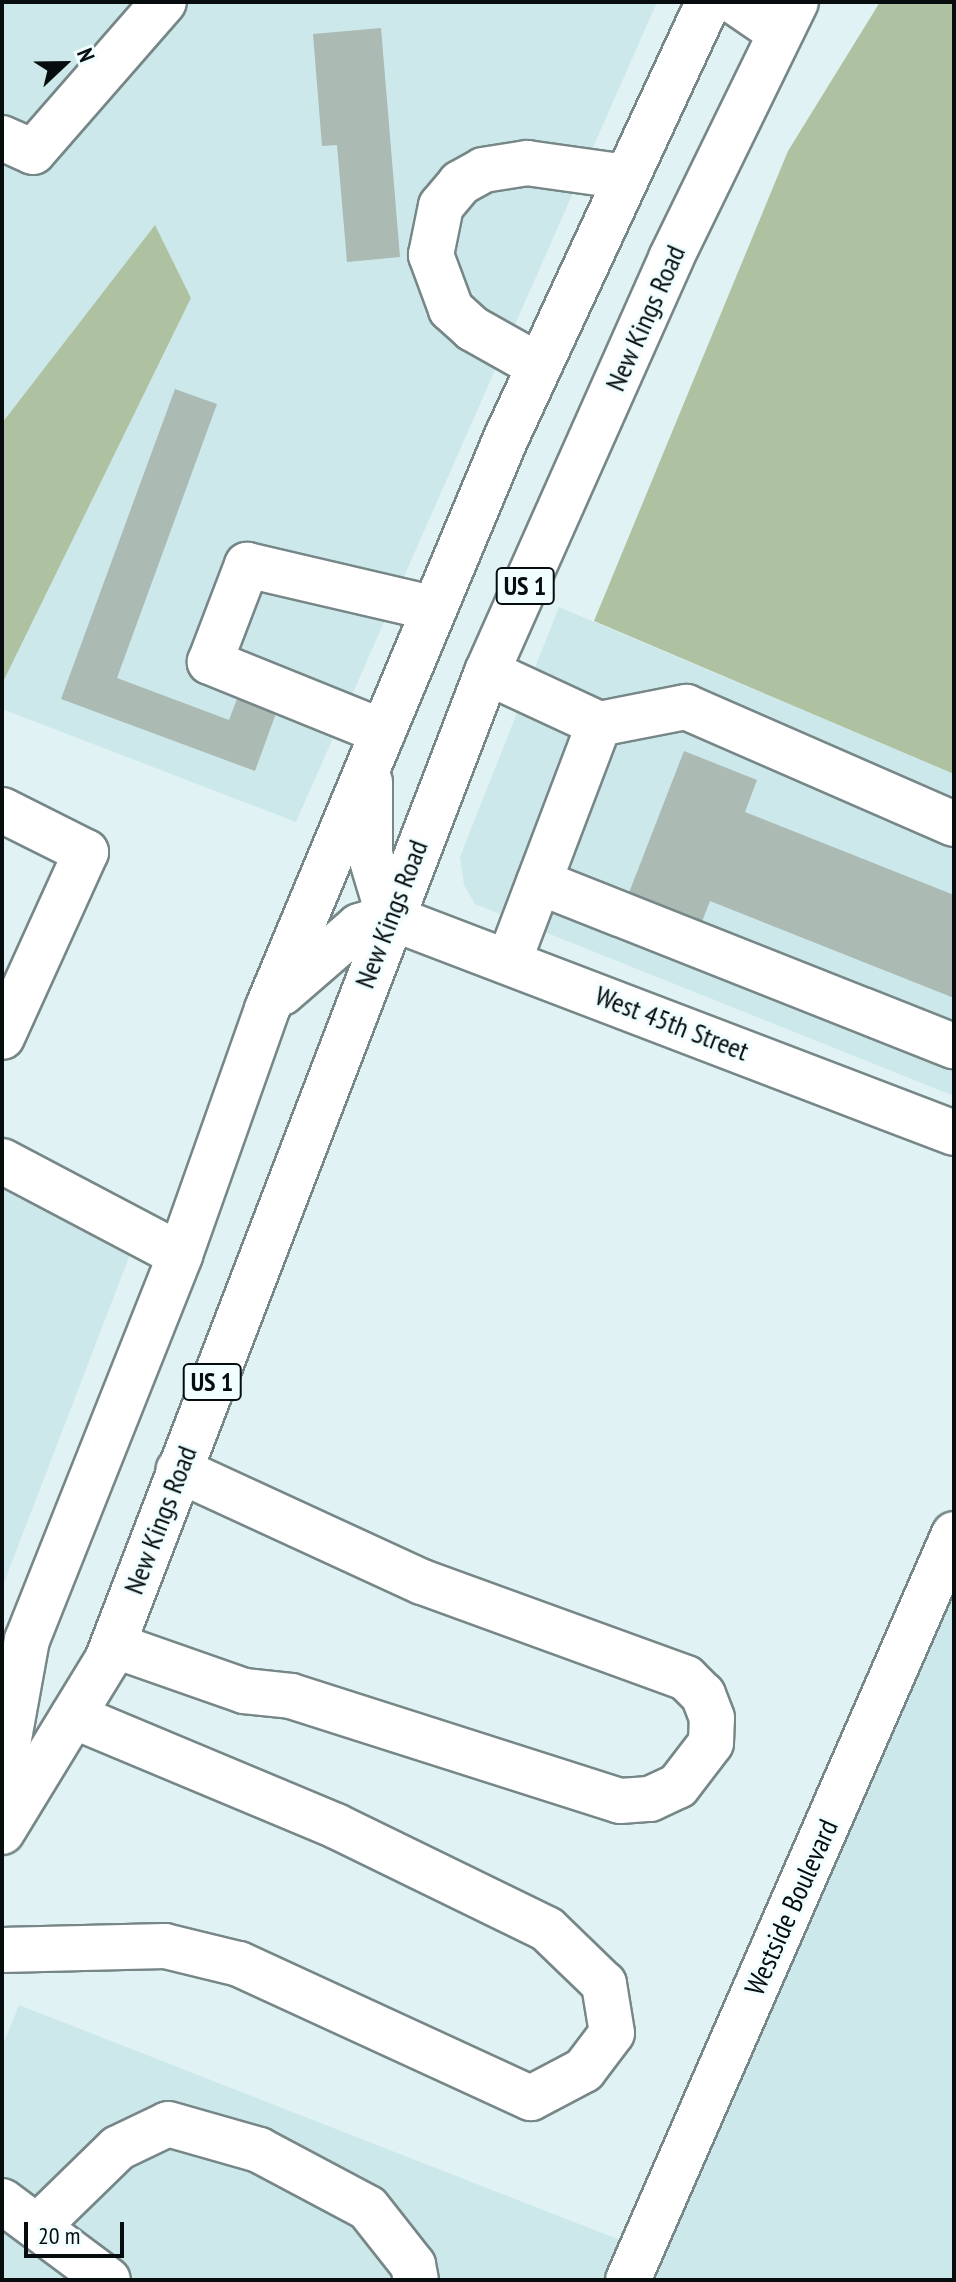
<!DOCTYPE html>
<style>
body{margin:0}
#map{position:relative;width:956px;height:2282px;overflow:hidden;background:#e0f2f3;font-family:"PT Sans Narrow",sans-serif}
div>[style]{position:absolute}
.built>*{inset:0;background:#cde8ea}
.green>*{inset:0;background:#aec2a1}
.building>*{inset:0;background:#abbab3}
.roads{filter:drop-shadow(2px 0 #778788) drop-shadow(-2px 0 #778788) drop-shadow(0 2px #778788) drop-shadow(0 -2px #778788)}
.minor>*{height:44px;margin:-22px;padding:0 22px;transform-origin:22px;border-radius:22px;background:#fff}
.highway>*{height:44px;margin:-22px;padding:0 22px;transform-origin:22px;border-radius:22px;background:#fff}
span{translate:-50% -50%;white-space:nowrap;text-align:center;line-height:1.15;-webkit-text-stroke:6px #f0feff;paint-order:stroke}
.shield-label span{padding:2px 6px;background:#f0feff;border:2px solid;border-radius:6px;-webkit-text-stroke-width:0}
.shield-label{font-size:26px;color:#070d0e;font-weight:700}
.street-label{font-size:28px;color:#070d0e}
.frame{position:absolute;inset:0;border:4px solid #070d0e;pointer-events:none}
.north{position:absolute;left:24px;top:24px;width:80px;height:80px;-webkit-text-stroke:6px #f0feff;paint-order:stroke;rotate:68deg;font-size:22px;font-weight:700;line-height:32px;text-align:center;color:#070d0e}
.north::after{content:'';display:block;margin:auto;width:28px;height:36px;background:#070d0e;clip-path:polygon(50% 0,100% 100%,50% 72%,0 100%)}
.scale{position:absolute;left:24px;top:2222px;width:100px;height:36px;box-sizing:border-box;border:4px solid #070d0e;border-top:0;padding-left:10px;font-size:24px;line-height:28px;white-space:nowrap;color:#070d0e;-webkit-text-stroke:6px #f0feff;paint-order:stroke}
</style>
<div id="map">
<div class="built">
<i style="clip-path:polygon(2px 2px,657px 2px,296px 822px,2px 709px,2px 684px,191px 298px,155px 226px,2px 423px)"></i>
<i style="clip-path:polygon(559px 607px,954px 774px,954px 1096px,475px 904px,464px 885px,460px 857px)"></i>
<i style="clip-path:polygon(2px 1175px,139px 1231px,2px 1588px)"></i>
<i style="clip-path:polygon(954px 1589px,954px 2280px,2px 2280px,2px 2047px,19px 2005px,661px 2256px)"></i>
</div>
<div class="green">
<i style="clip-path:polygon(880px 2px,954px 2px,954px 774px,594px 621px,788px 151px)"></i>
<i style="clip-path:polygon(155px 225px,191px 298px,2px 684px,2px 423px)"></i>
</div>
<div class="building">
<i style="clip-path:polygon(381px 28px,400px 257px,347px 262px,337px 145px,322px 146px,313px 34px)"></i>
<i style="clip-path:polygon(175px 389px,217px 404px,117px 678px,229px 720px,240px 691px,279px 705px,255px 771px,61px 699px)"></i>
<i style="clip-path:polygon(684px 751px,757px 780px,745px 812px,954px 895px,954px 998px,710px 901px,698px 932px,625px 903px)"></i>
</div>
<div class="roads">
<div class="minor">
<i style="left:735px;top:2px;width:53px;rotate:34.3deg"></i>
<i style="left:2px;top:138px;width:34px;rotate:24deg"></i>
<i style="left:33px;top:152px;width:199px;rotate:-48.9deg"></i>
<i style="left:539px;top:366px;width:76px;rotate:-150.7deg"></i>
<i style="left:473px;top:329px;width:30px;rotate:-138deg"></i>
<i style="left:451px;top:309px;width:58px;rotate:-110.3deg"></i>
<i style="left:431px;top:255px;width:50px;rotate:-78.5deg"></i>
<i style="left:441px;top:206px;width:30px;rotate:-50deg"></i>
<i style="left:460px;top:183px;width:26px;rotate:-29deg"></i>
<i style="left:483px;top:170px;width:45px;rotate:-9deg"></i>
<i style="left:527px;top:163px;width:100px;rotate:8deg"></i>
<i style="left:487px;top:672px;width:123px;rotate:24.9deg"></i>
<i style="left:599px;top:724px;width:254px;rotate:110.8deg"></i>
<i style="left:599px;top:724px;width:89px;rotate:-11.1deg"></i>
<i style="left:686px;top:707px;width:292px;rotate:23.6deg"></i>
<i style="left:383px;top:732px;width:187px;rotate:-158deg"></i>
<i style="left:210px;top:662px;width:104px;rotate:-69.1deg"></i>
<i style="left:247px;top:565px;width:190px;rotate:13.1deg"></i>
<i style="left:2px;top:810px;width:94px;rotate:26.6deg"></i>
<i style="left:86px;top:852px;width:203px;rotate:114.4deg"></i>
<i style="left:539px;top:882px;width:446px;rotate:21.6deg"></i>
<i style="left:389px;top:917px;width:605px;rotate:20.92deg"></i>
<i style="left:2px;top:1161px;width:201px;rotate:27.8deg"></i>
<i style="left:113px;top:1645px;width:139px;rotate:19.3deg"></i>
<i style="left:244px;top:1691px;width:47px;rotate:6.1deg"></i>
<i style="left:291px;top:1696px;width:345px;rotate:17.7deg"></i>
<i style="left:620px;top:1801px;width:30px;rotate:-4deg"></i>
<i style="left:650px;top:1799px;width:31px;rotate:-25deg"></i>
<i style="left:678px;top:1786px;width:54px;rotate:-52.5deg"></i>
<i style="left:711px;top:1743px;width:25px;rotate:-88deg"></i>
<i style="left:712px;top:1718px;width:25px;rotate:-111deg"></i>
<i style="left:703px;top:1695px;width:24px;rotate:-135deg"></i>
<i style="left:686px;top:1678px;width:281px;rotate:-160deg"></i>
<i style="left:422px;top:1582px;width:268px;rotate:-155.3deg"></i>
<i style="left:2px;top:1950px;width:163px;rotate:-1.4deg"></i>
<i style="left:165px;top:1946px;width:76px;rotate:13.7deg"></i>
<i style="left:239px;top:1964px;width:321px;rotate:24.7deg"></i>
<i style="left:531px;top:2098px;width:60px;rotate:-27.8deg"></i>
<i style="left:584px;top:2070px;width:46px;rotate:-52.9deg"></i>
<i style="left:612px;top:2033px;width:50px;rotate:-99.3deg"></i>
<i style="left:604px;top:1984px;width:79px;rotate:-136deg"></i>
<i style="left:547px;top:1929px;width:235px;rotate:-154deg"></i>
<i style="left:336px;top:1826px;width:285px;rotate:-157.3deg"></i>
<i style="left:2px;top:2201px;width:132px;rotate:36.7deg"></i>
<i style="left:39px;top:2225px;width:110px;rotate:-44.3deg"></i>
<i style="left:118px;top:2148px;width:55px;rotate:-25.6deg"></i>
<i style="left:168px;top:2124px;width:95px;rotate:15.9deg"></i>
<i style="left:259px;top:2150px;width:123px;rotate:28deg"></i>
<i style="left:368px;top:2208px;width:73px;rotate:51.7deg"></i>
<i style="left:413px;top:2265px;width:15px;rotate:79deg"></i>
<i style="left:628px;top:2280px;width:814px;rotate:-66.39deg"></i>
</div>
<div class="highway">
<i style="left:370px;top:782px;width:72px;rotate:90deg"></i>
<i style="left:370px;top:854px;width:66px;rotate:73.2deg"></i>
<i style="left:282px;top:993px;width:102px;rotate:-41deg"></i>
<i style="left:359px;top:926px;width:31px;rotate:-17deg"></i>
<i style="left:2px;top:1777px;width:139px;rotate:-79.7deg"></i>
<i style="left:27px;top:1640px;width:414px;rotate:-68.3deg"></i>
<i style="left:180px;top:1255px;width:261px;rotate:-70.5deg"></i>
<i style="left:267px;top:1009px;width:619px;rotate:-67.29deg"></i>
<i style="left:506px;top:438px;width:481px;rotate:-65.1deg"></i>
<i style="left:2px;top:1832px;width:202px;rotate:-58.6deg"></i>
<i style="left:107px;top:1660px;width:1059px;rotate:-68.96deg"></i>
<i style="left:487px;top:672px;width:453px;rotate:-66deg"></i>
<i style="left:671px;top:258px;width:285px;rotate:-64deg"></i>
</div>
</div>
<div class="shield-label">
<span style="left:525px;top:586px">US 1</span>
<span style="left:212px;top:1382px">US 1</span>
</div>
<div class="street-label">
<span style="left:645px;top:318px;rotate:-66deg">New Kings Road</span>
<span style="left:391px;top:914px;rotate:-69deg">New Kings Road</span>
<span style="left:672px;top:1023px;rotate:21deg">West 45th Street</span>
<span style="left:160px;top:1520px;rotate:-69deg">New Kings Road</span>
<span style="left:791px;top:1907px;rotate:-66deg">Westside Boulevard</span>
</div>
<div class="frame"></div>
<div class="north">N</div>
<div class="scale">20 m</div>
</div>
